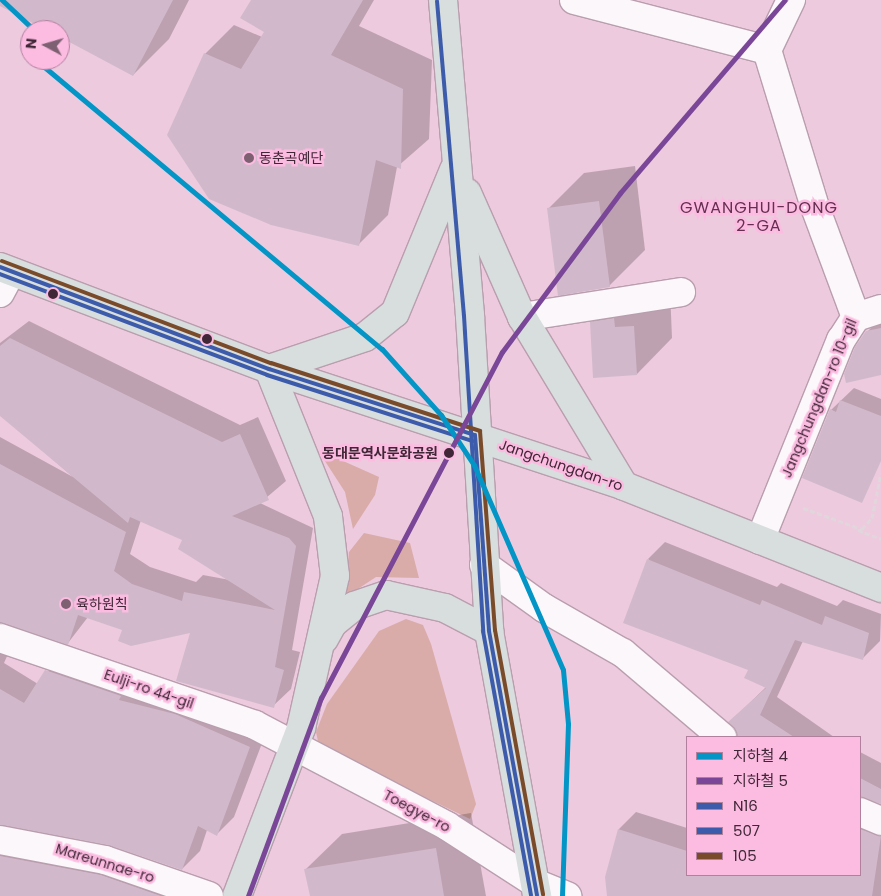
<!DOCTYPE html>
<meta charset="utf-8">
<style>
body{margin:0}
#map{position:relative;width:881px;height:896px;overflow:hidden;background:#edcade;font-family:Poppins,"Noto Sans KR",sans-serif}
div>[style]{position:absolute}
.green>*{inset:0;background:#daaca9}
.shadow>*{inset:0;background:#0003}
.building>*{inset:0;background:#d1b9cb}
.path>*{height:3px;margin-top:-1.5px;transform-origin:0;background:repeating-linear-gradient(90deg,#e1d6dc 0 5px,transparent 0 7.5px)}
.roads{filter:drop-shadow(1px 0 #b99eae) drop-shadow(-1px 0 #b99eae) drop-shadow(0 1px #b99eae) drop-shadow(0 -1px #b99eae)}
.minor>*{height:28px;margin:-14px;padding:0 14px;transform-origin:14px;border-radius:14px;background:#fcf7fa}
.major>*{height:28px;margin:-14px;padding:0 14px;transform-origin:14px;border-radius:14px;background:#d8dedd}
.bus-1>*{height:4px;margin:-2px;padding:0 2px;transform-origin:2px;border-radius:2px;background:#3d5bab}
.bus-2>*{height:4px;margin:-2px;padding:0 2px;transform-origin:2px;border-radius:2px;background:#3d5bab}
.bus-3>*{height:4px;margin:-2px;padding:0 2px;transform-origin:2px;border-radius:2px;background:#7a4b2a}
.metro-1>*{height:5px;margin:-2.5px;padding:0 2.5px;transform-origin:2.5px;border-radius:2.5px;background:#0395c6}
.metro-2>*{height:5px;margin:-2.5px;padding:0 2.5px;transform-origin:2.5px;border-radius:2.5px;background:#794698}
.dots>*{width:14px;height:14px;translate:-50% -50%;box-sizing:border-box;border:2px solid #fcbbe1;border-radius:50%}
span{translate:-50% -50%;white-space:nowrap;text-align:center;line-height:1.15;-webkit-text-stroke:5px #fcbbe1;paint-order:stroke}
.poi-label{font-size:14px;color:#402737}
.left{translate:0 -50%;text-align:left}
.street-label{font-size:14px;color:#402737}
.stop-label{font-size:14px;color:#402737;font-weight:700}
.right{translate:-100% -50%;text-align:right}
.quarter-label{font-size:16px;color:#652f52;letter-spacing:1px}
.legend{position:absolute;left:686px;top:736px;width:175px;height:140px;box-sizing:border-box;background:#fcbbe1;border:1px solid #b1809d;margin:0;padding:6px 9px;list-style:none;font-size:15px;color:#402737}
.legend li{display:flex;align-items:center;gap:10px;height:25px}
.legend b{width:25px;border:1px solid #b1809d}
.north{position:absolute;left:20px;top:20px;width:50px;height:50px;box-sizing:border-box;background:#fcbbe1;border:1px solid #b1809d;border-radius:50%;rotate:276deg;font-size:14px;font-weight:700;line-height:20px;text-align:center;color:#402737}
.north::after{content:'';display:block;margin:auto;width:18px;height:22px;background:#7d6071;clip-path:polygon(50% 0,100% 100%,50% 72%,0 100%)}
</style>
<div id="map">
<div class="green">
<i style="clip-path:polygon(332px 456px,379px 477px,375px 495px,353px 529px,345px 492px,323px 458px)"></i>
<i style="clip-path:polygon(364px 533px,410px 543px,419px 578px,376px 577px,344px 598px,349px 552px)"></i>
<i style="clip-path:polygon(406px 619px,423px 625px,431px 644px,476px 804px,470px 819px,319px 746px,316px 732px,327px 704px,379px 631px)"></i>
</div>
<div class="shadow">
<i style="clip-path:polygon(0 0,189px 0,169px 39px,133px 75px,60px 36px,60px 30px,49px 30px,0 4px)"></i>
<i style="clip-path:polygon(252px 0,374px 0,359px 26px,432px 60px,429px 139px,397px 167px,388px 215px,359px 244px,205px 54px,234px 25px,262px 37px,265px 31px)"></i>
<i style="clip-path:polygon(635px 166px,645px 250px,609px 286px,548px 209px,584px 173px)"></i>
<i style="clip-path:polygon(627px 287px,670px 290px,672px 338px,637px 374px,591px 323px)"></i>
<i style="clip-path:polygon(881px 318px,881px 374px,867px 332px)"></i>
<i style="clip-path:polygon(evenodd,29px 321px,240px 425px,258px 417px,286px 481px,260px 503px,313px 528px,292px 650px,300px 652px,291px 689px,273px 706px,192px 631px,123px 629px,88px 617px,68px 643px,1px 623px,16px 636px,4px 663px,38px 684px,64px 653px,267px 730px,234px 817px,217px 834px,207px 830px,200px 851px,182px 869px,0 805px,0 437px,73px 477px,0 414px,0 343px,29px 321px,141px 520px,183px 539px,230px 580px,203px 575px,196px 582px,150px 567px,130px 554px,141px 520px)"></i>
<i style="clip-path:polygon(854px 388px,881px 399px,881px 438px,831px 410px)"></i>
<i style="clip-path:polygon(665px 542px,777px 587px,781px 583px,837px 606px,843px 600px,881px 614px,880px 641px,863px 658px,803px 641px,777px 697px,834px 737px,738px 736px,730px 722px,766px 687px,648px 559px)"></i>
<i style="clip-path:polygon(860px 752px,881px 763px,881px 803px,860px 797px)"></i>
<i style="clip-path:polygon(860px 799px,881px 813px,881px 896px,608px 896px,619px 829px,636px 812px,687px 828px,687px 875px,860px 875px)"></i>
<i style="clip-path:polygon(471px 813px,486px 896px,311px 896px,306px 869px,342px 834px)"></i>
<i style="clip-path:polygon(0 847px,194px 896px,0 896px)"></i>
</div>
<div class="building">
<i style="clip-path:polygon(0 0,173px 0,133px 76px,60px 37px,60px 30px,46px 30px,0 6px)"></i>
<i style="clip-path:polygon(251px 0,363px 0,331px 55px,403px 89px,401px 169px,376px 160px,359px 246px,271px 225px,209px 199px,167px 135px,204px 53px,241px 69px,264px 32px,240px 18px)"></i>
<i style="clip-path:polygon(599px 201px,610px 287px,558px 296px,547px 208px)"></i>
<i style="clip-path:polygon(614px 318px,615px 327px,634px 326px,637px 375px,593px 378px,590px 322px)"></i>
<i style="clip-path:polygon(881px 328px,881px 375px,846px 383px,844px 374px,855px 347px,866px 331px)"></i>
<i style="clip-path:polygon(10px 338px,222px 442px,240px 434px,269px 500px,232px 516px,289px 538px,296px 546px,275px 667px,284px 670px,274px 708px,176px 681px,190px 633px,131px 646px,118px 641px,122px 630px,78px 615px,68px 645px,0 622px,0 464px,126px 532px,114px 571px,132px 584px,182px 601px,184px 592px,275px 610px,178px 549px,182px 540px,130px 517px,128px 523px,0 416px,0 346px)"></i>
<i style="clip-path:polygon(840px 400px,881px 416px,881px 461px,862px 503px,802px 478px,830px 409px,836px 412px)"></i>
<i style="clip-path:polygon(647px 559px,760px 605px,762px 600px,822px 625px,825px 616px,869px 633px,863px 660px,795px 640px,760px 715px,794px 737px,738px 737px,728px 722px,766px 688px,744px 678px,748px 670px,623px 623px)"></i>
<i style="clip-path:polygon(45px 670px,121px 696px,119px 700px,175px 714px,250px 747px,217px 836px,198px 826px,182px 870px,108px 845px,0 825px,0 689px,24px 703px)"></i>
<i style="clip-path:polygon(860px 778px,881px 789px,881px 804px,860px 797px)"></i>
<i style="clip-path:polygon(618px 829px,687px 851px,687px 875px,860px 875px,860px 829px,881px 836px,872px 896px,607px 896px,605px 877px)"></i>
<i style="clip-path:polygon(436px 848px,444px 896px,310px 896px,304px 869px)"></i>
<i style="clip-path:polygon(0 856px,101px 875px,161px 896px,0 896px)"></i>
</div>
<div class="path">
<i style="left:803px;top:508px;width:63px;rotate:19.6deg"></i>
<i style="left:862px;top:529px;width:15px;rotate:-48deg"></i>
<i style="left:872px;top:518px;width:46px;rotate:-78.7deg"></i>
<i style="left:858px;top:530px;width:25px;rotate:21deg"></i>
</div>
<div class="roads">
<div class="minor">
<i style="left:574px;top:0;width:199px;rotate:14.5deg"></i>
<i style="left:791px;top:0;width:55px;rotate:115.6deg"></i>
<i style="left:767px;top:50px;width:164px;rotate:73deg"></i>
<i style="left:815px;top:207px;width:117px;rotate:69.6deg"></i>
<i style="left:0;top:293px;width:24px;rotate:-62deg"></i>
<i style="left:522px;top:317px;width:161px;rotate:-8.9deg"></i>
<i style="left:856px;top:317px;width:26px;rotate:-18deg"></i>
<i style="left:760px;top:540px;width:216px;rotate:-68deg"></i>
<i style="left:841px;top:340px;width:27px;rotate:-57deg"></i>
<i style="left:484px;top:565px;width:74px;rotate:35.6deg"></i>
<i style="left:544px;top:608px;width:91px;rotate:29.7deg"></i>
<i style="left:623px;top:653px;width:130px;rotate:40.3deg"></i>
<i style="left:0;top:638px;width:269px;rotate:18.8deg"></i>
<i style="left:255px;top:725px;width:217px;rotate:27.7deg"></i>
<i style="left:447px;top:826px;width:105px;rotate:32.9deg"></i>
<i style="left:535px;top:883px;width:35px;rotate:22deg"></i>
<i style="left:860px;top:812px;width:23px;rotate:23deg"></i>
<i style="left:0;top:840px;width:107px;rotate:10.8deg"></i>
<i style="left:105px;top:860px;width:110px;rotate:19.1deg"></i>
</div>
<div class="major">
<i style="left:443px;top:0;width:317px;rotate:85.1deg"></i>
<i style="left:470px;top:316px;width:316px;rotate:86.5deg"></i>
<i style="left:489px;top:631px;width:269px;rotate:79.7deg"></i>
<i style="left:467px;top:193px;width:136px;rotate:66.1deg"></i>
<i style="left:522px;top:317px;width:197px;rotate:58.9deg"></i>
<i style="left:0;top:267px;width:288px;rotate:20.8deg"></i>
<i style="left:269px;top:369px;width:374px;rotate:18.2deg"></i>
<i style="left:624px;top:486px;width:277px;rotate:21.6deg"></i>
<i style="left:324px;top:639px;width:18px;rotate:-61deg"></i>
<i style="left:333px;top:623px;width:27px;rotate:-39deg"></i>
<i style="left:354px;top:606px;width:34px;rotate:-19deg"></i>
<i style="left:386px;top:595px;width:60px;rotate:12.4deg"></i>
<i style="left:445px;top:608px;width:50px;rotate:27.6deg"></i>
<i style="left:237px;top:896px;width:180px;rotate:-69.1deg"></i>
<i style="left:301px;top:728px;width:156px;rotate:-77.4deg"></i>
<i style="left:335px;top:576px;width:60px;rotate:-96.7deg"></i>
<i style="left:328px;top:516px;width:158px;rotate:-111.9deg"></i>
<i style="left:269px;top:369px;width:101px;rotate:-18.4deg"></i>
<i style="left:365px;top:337px;width:38px;rotate:-39deg"></i>
<i style="left:395px;top:313px;width:155px;rotate:-67.6deg"></i>
</div>
</div>
<div class="bus-1">
<i style="left:0;top:267px;width:288px;rotate:20.8deg"></i>
<i style="left:269px;top:369px;width:216px;rotate:17.8deg"></i>
<i style="left:475px;top:435px;width:196px;rotate:85.9deg"></i>
<i style="left:489px;top:631px;width:269px;rotate:79.7deg"></i>
</div>
<div class="bus-2">
<i style="left:437px;top:1px;width:316px;rotate:85.1deg"></i>
<i style="left:464px;top:316px;width:316px;rotate:86.5deg"></i>
<i style="left:483px;top:631px;width:269px;rotate:79.7deg"></i>
<i style="left:0;top:274px;width:285px;rotate:20.7deg"></i>
<i style="left:267px;top:375px;width:216px;rotate:17.8deg"></i>
</div>
<div class="bus-3">
<i style="left:2px;top:261px;width:288px;rotate:20.8deg"></i>
<i style="left:271px;top:363px;width:220px;rotate:18deg"></i>
<i style="left:480px;top:431px;width:200px;rotate:85.7deg"></i>
<i style="left:495px;top:630px;width:269px;rotate:79.7deg"></i>
</div>
<div class="metro-1">
<i style="left:2px;top:0;width:44px;rotate:43.2deg"></i>
<i style="left:36px;top:60px;width:451px;rotate:39.9deg"></i>
<i style="left:382px;top:349px;width:89px;rotate:48.2deg"></i>
<i style="left:441px;top:415px;width:60px;rotate:56.6deg"></i>
<i style="left:474px;top:465px;width:223px;rotate:66.5deg"></i>
<i style="left:563px;top:670px;width:54px;rotate:84.7deg"></i>
<i style="left:568px;top:724px;width:172px;rotate:92deg"></i>
</div>
<div class="metro-2">
<i style="left:248px;top:896px;width:211px;rotate:-69.8deg"></i>
<i style="left:321px;top:698px;width:390px;rotate:-62.4deg"></i>
<i style="left:502px;top:352px;width:198px;rotate:-53.4deg"></i>
<i style="left:620px;top:193px;width:254px;rotate:-49.5deg"></i>
</div>
<div class="dots">
<i style="left:249px;top:158px;background:#7d6071"></i>
<i style="left:53px;top:294px;background:#402737"></i>
<i style="left:207px;top:339px;background:#402737"></i>
<i style="left:449px;top:453px;background:#402737"></i>
<i style="left:66px;top:604px;background:#7d6071"></i>
</div>
<div class="poi-label">
<span class="left" style="left:259px;top:158px">동춘곡예단</span>
<span class="left" style="left:76px;top:604px">육하원칙</span>
</div>
<div class="street-label">
<span style="left:819px;top:398px;rotate:-67deg">Jangchungdan-ro 10-gil</span>
<span style="left:561px;top:465px;rotate:19deg">Jangchungdan-ro</span>
<span style="left:149px;top:689px;rotate:19deg">Eulji-ro 44-gil</span>
<span style="left:417px;top:811px;rotate:28deg">Toegye-ro</span>
<span style="left:105px;top:863px;rotate:17deg">Mareunnae-ro</span>
</div>
<div class="stop-label">
<span class="right" style="left:438px;top:453px">동대문역사문화공원</span>
</div>
<div class="quarter-label">
<span style="left:759px;top:217px">GWANGHUI-DONG<br>2-GA</span>
</div>
<ul class="legend">
<li><b style="height:6px;background:#0395c6"></b>지하철 4</li>
<li><b style="height:6px;background:#794698"></b>지하철 5</li>
<li><b style="height:6px;background:#3d5bab"></b>N16</li>
<li><b style="height:6px;background:#3d5bab"></b>507</li>
<li><b style="height:6px;background:#7a4b2a"></b>105</li>
</ul>
<div class="north">N</div>
</div>
